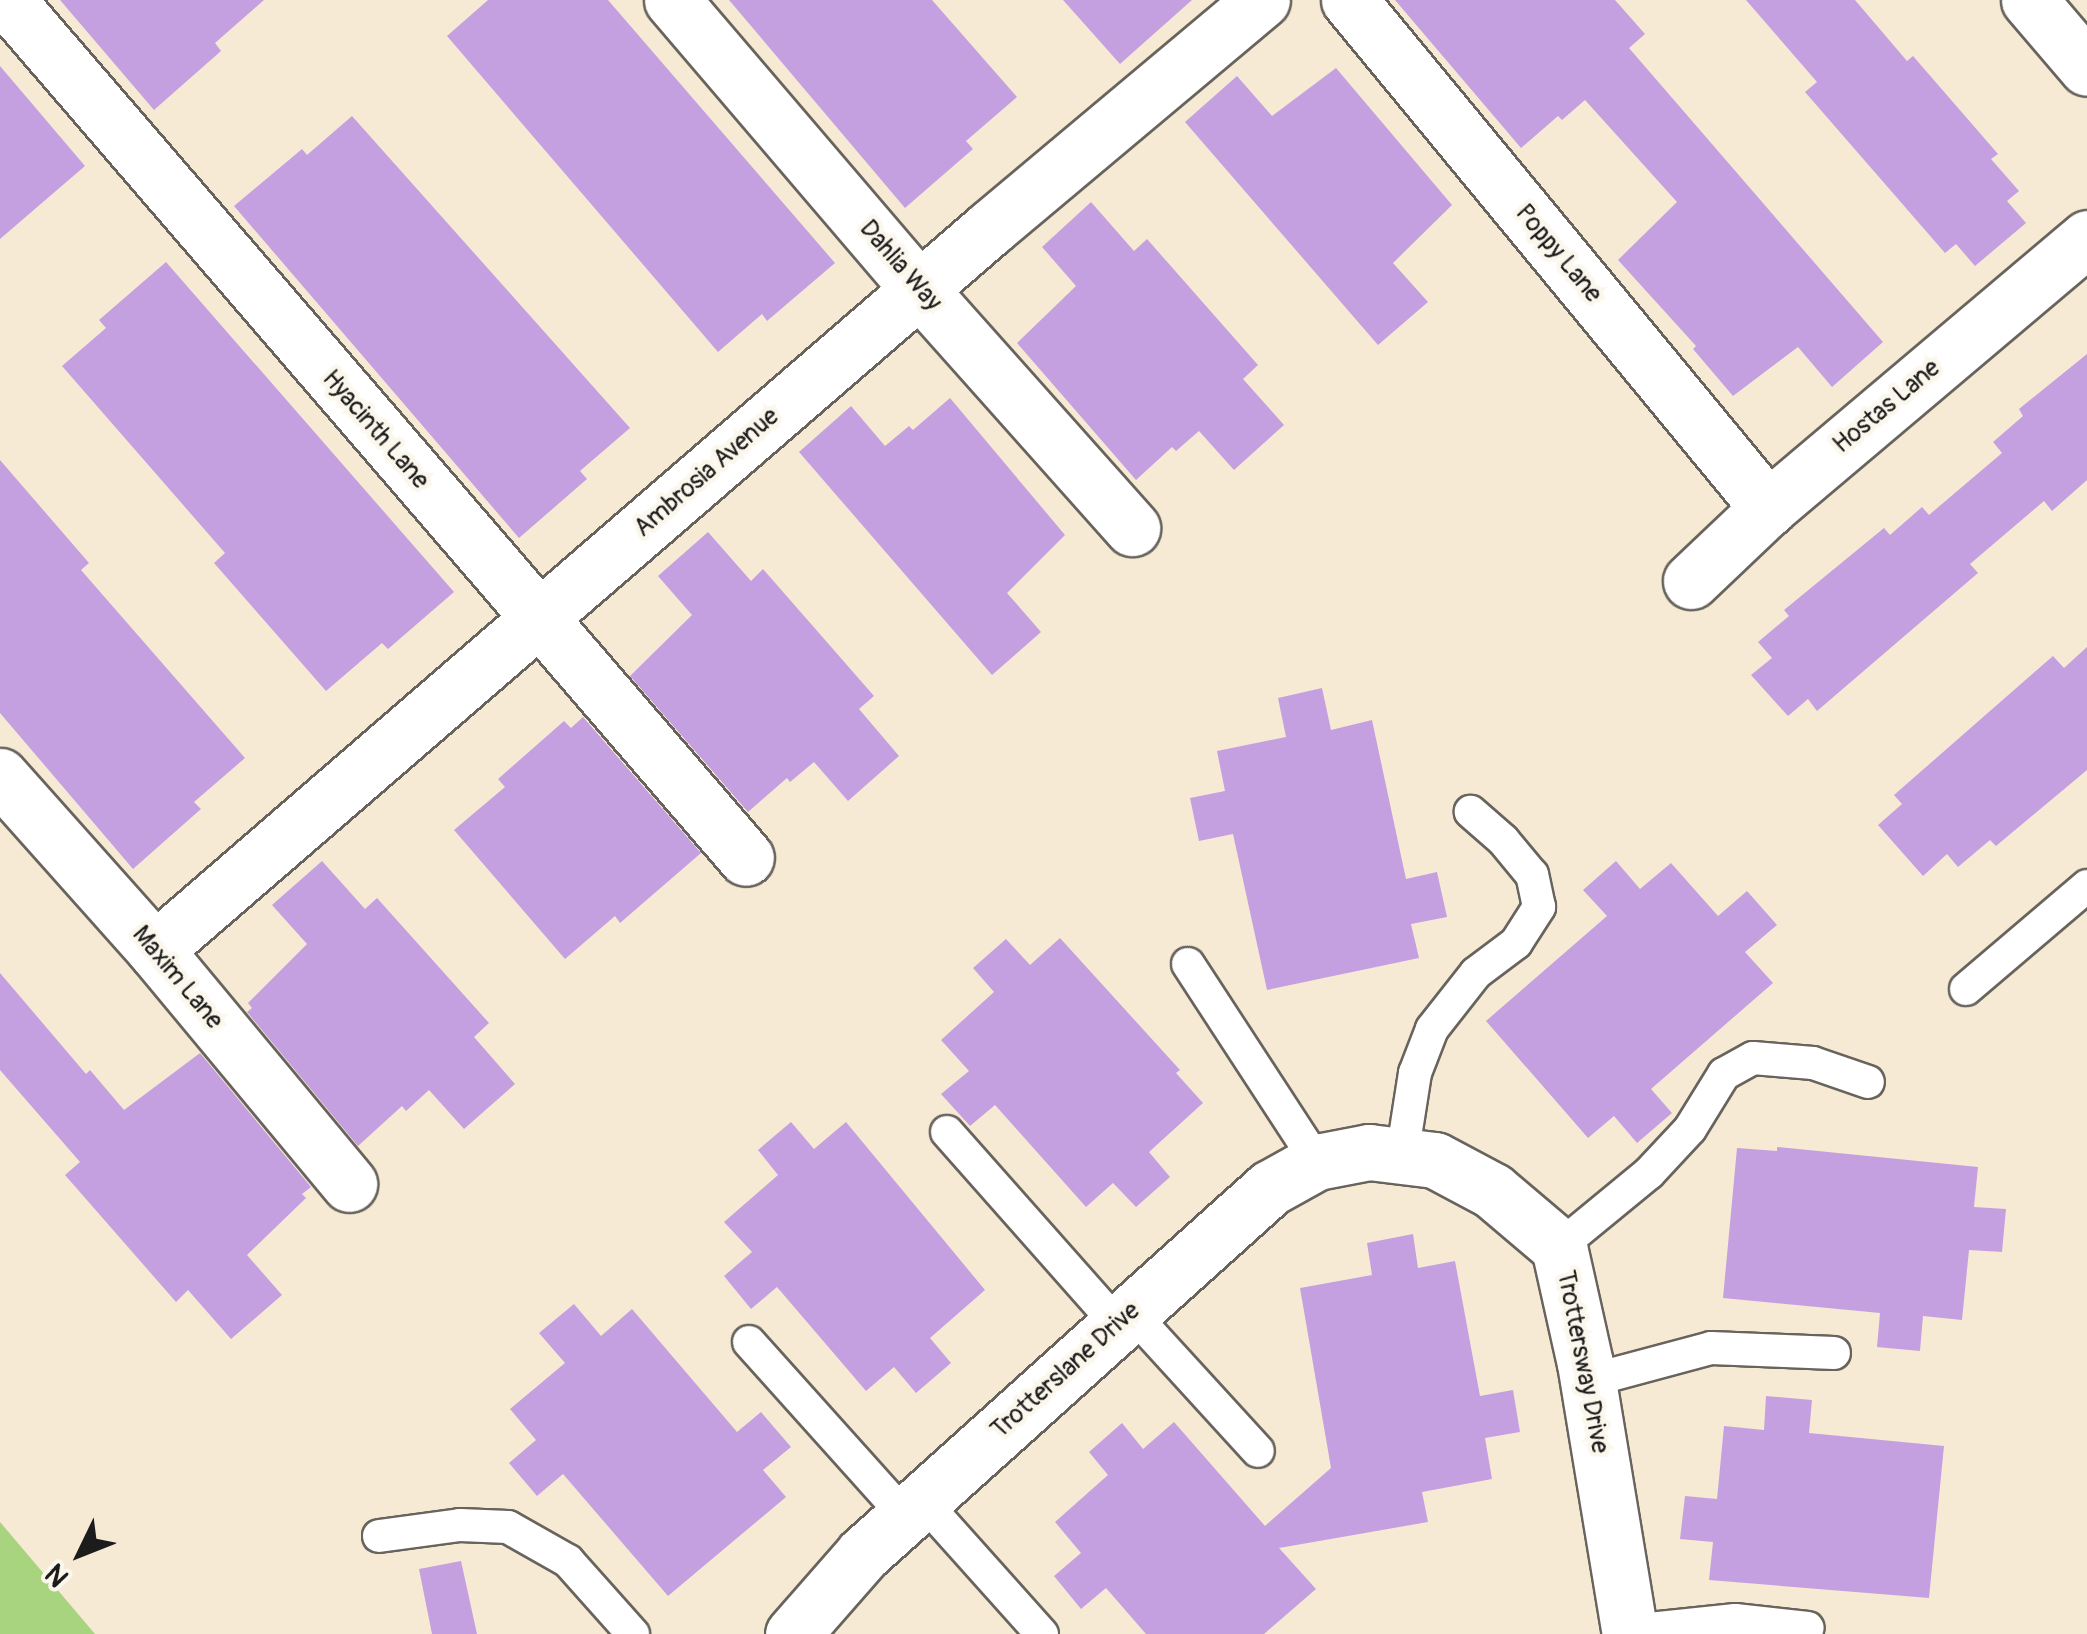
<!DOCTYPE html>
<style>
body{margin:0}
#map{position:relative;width:2087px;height:1634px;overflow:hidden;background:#f6ead5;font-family:Pangolin,sans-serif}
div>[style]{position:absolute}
.green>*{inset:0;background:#a8d37f}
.building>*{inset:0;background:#c5a0e0}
.roads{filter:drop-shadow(2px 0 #68645d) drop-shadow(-2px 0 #68645d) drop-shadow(0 2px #68645d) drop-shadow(0 -2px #68645d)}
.service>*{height:32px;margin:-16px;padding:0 16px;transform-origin:16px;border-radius:16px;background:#fff}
.minor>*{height:55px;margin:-27.5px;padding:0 27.5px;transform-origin:27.5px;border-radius:27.5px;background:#fff}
span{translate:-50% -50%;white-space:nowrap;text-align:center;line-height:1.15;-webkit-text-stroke:9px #fbf7ec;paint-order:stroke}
.street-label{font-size:25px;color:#1c1c1c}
.north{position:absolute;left:30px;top:1504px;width:100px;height:100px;-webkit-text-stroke:8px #fbf7ec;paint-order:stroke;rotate:227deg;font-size:28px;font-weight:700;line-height:40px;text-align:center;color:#1c1c1c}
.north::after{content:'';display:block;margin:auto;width:35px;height:45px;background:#1c1c1c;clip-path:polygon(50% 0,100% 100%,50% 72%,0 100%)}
</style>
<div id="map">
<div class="green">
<i style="clip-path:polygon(0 1522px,95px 1634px,0 1634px)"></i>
</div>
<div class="building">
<i style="clip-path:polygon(60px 0,264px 0,215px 43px,221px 51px,154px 110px)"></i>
<i style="clip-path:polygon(488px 0,608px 0,835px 263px,767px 321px,762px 314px,718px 352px,447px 36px)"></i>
<i style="clip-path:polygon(729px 0,932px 0,1017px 97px,966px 141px,973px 149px,905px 208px)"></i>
<i style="clip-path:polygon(1063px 0,1192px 0,1120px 64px)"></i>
<i style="clip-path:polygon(1395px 0,1615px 0,1645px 34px,1629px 48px,1883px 342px,1832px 387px,1798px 347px,1733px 396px,1693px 349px,1696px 346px,1618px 260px,1677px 202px,1585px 100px,1562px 120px,1558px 116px,1521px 148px)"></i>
<i style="clip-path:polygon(1746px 0,1855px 0,1907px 61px,1913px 56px,1998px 154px,1991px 159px,2019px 191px,2007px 201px,2026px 223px,1975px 266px,1956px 244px,1945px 253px,1805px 92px,1817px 82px)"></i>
<i style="clip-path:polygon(0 66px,85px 166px,0 239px)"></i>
<i style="clip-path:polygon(1336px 68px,1452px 205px,1393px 263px,1428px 302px,1378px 345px,1185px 122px,1237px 76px,1272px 116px)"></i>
<i style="clip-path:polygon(352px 116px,630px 428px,580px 471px,587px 479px,519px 538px,234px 206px,302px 149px,307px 155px)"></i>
<i style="clip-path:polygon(1091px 202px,1134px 251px,1147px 239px,1258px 365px,1243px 379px,1284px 425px,1234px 470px,1199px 431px,1176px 451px,1172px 447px,1136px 480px,1017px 343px,1076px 286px,1042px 247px)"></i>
<i style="clip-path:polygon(166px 262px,454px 592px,388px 649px,382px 643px,326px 691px,214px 563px,225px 553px,62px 366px,106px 328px,99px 320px)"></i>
<i style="clip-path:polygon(2087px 354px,2087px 480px,2052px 511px,2044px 501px,1970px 564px,1978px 573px,1817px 711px,1808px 699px,1788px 716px,1751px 675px,1772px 658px,1758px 642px,1789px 616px,1784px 610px,1884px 528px,1890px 535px,1922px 507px,1929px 515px,2002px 453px,1993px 442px,2023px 416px,2019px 409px)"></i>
<i style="clip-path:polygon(950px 398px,1065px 535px,1007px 593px,1041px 632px,992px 675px,799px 452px,851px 406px,885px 446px,909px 426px,913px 430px)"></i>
<i style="clip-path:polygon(0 460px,89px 563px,81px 570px,245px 758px,194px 802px,201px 809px,133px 869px,0 713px)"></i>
<i style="clip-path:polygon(708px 532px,751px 581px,763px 569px,874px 696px,859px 709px,899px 756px,848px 801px,814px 762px,790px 782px,787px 778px,748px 812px,630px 676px,692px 615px,658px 576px)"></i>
<i style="clip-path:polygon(2087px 647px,2087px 770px,1996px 846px,1990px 840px,1958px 867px,1947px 854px,1923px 876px,1878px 825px,1902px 804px,1894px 795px,2053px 656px,2064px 668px)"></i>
<i style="clip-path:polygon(1322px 688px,1331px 730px,1372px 720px,1406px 879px,1437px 872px,1447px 917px,1411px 924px,1419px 958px,1267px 990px,1233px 834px,1199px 841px,1190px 798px,1225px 791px,1217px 751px,1286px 737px,1278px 698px)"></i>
<i style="clip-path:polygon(583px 717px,701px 853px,620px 923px,615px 916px,565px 959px,454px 830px,505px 787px,498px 779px,564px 721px,571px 728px)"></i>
<i style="clip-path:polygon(322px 861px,365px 909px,377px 898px,489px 1023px,474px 1037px,515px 1084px,464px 1129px,429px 1090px,406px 1111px,402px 1106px,358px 1146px,247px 1012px,252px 1008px,248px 1003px,307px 944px,272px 905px)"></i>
<i style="clip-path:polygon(1616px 861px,1640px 889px,1671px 863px,1718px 916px,1747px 891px,1777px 925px,1745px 952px,1773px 983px,1651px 1089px,1672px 1113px,1637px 1143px,1614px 1116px,1588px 1138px,1486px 1021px,1607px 916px,1583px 890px)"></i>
<i style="clip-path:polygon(1060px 938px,1180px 1070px,1176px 1073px,1203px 1103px,1149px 1152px,1170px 1177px,1136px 1207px,1113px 1183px,1086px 1207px,995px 1105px,970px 1126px,941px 1094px,969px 1071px,941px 1040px,994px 992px,973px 968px,1006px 939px,1030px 965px)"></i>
<i style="clip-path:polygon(0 973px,86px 1074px,90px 1070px,124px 1110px,200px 1053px,311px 1187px,302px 1194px,306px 1198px,247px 1255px,282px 1295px,231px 1339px,188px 1290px,176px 1302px,65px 1175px,80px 1162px,0 1070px)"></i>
<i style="clip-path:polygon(791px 1122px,814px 1149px,846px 1122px,985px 1290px,930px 1338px,951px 1363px,916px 1393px,894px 1367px,866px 1391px,777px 1287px,751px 1309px,724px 1276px,752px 1252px,724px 1222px,778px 1175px,758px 1150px)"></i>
<i style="clip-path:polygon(1777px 1147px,1978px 1167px,1974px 1207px,2006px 1209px,2002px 1252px,1969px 1250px,1962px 1320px,1923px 1316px,1920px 1351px,1877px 1347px,1880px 1313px,1723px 1298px,1737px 1148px,1777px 1151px)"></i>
<i style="clip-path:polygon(1413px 1234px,1418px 1268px,1455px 1261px,1480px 1396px,1513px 1390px,1520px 1432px,1485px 1438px,1492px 1479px,1422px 1492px,1428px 1522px,1279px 1548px,1316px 1589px,1264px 1634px,1146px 1634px,1106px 1588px,1081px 1609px,1054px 1576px,1081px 1553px,1055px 1522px,1108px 1475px,1089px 1452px,1122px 1423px,1143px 1449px,1174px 1422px,1265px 1526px,1331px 1468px,1300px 1288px,1372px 1275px,1367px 1243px)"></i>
<i style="clip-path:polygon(574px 1304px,601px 1336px,632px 1309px,737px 1432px,761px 1412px,791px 1447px,763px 1470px,786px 1497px,668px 1596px,563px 1474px,537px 1496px,509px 1463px,536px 1440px,510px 1409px,565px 1363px,539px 1333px)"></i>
<i style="clip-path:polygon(1766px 1396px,1812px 1400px,1809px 1433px,1944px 1446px,1929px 1598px,1709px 1580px,1713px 1542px,1680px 1539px,1685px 1496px,1717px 1499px,1724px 1426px,1764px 1430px)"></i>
<i style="clip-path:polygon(461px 1561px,477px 1634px,432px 1634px,419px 1569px)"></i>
</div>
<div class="roads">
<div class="service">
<i style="left:1188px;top:964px;width:236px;rotate:56.9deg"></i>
<i style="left:1966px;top:989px;width:159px;rotate:-40.4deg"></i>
<i style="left:947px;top:1132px;width:258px;rotate:48.5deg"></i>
<i style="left:1402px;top:1156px;width:84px;rotate:-81.1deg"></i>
<i style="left:1415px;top:1073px;width:47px;rotate:-68.9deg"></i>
<i style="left:1432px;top:1029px;width:71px;rotate:-51.8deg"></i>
<i style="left:1476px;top:973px;width:50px;rotate:-36.9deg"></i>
<i style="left:1516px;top:943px;width:43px;rotate:-57.4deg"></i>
<i style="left:1539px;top:907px;width:33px;rotate:-102deg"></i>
<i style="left:1532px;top:875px;width:45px;rotate:-129.6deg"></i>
<i style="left:1503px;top:840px;width:43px;rotate:-138.8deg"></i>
<i style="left:1559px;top:1247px;width:117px;rotate:-39.4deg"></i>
<i style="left:1649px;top:1173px;width:60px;rotate:-47deg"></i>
<i style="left:1690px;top:1129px;width:65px;rotate:-58.3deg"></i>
<i style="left:1724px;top:1074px;width:33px;rotate:-29deg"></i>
<i style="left:1753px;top:1058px;width:60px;rotate:4.8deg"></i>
<i style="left:1813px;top:1063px;width:58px;rotate:19.1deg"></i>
<i style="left:1131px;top:1312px;width:188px;rotate:47.6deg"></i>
<i style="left:749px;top:1342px;width:234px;rotate:48.1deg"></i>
<i style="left:1588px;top:1381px;width:127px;rotate:-15deg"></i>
<i style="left:1711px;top:1348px;width:123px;rotate:2.3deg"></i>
<i style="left:922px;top:1500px;width:180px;rotate:48.2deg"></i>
<i style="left:379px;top:1536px;width:82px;rotate:-7.7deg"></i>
<i style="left:460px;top:1525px;width:48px;rotate:2.4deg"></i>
<i style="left:508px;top:1527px;width:69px;rotate:29.5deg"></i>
<i style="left:568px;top:1561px;width:98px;rotate:48.3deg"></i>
<i style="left:1630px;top:1631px;width:106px;rotate:-6deg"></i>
<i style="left:1735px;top:1620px;width:73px;rotate:6.3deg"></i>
</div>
<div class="minor">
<i style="left:7px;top:0;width:1132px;rotate:49.26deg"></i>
<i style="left:672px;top:0;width:382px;rotate:49.5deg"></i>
<i style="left:920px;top:290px;width:319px;rotate:48.3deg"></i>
<i style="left:1349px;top:0;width:659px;rotate:50.48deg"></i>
<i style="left:2029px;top:0;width:89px;rotate:49.5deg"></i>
<i style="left:1691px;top:581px;width:106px;rotate:-43.5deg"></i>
<i style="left:1768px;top:508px;width:418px;rotate:-40.2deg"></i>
<i style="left:0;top:776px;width:233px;rotate:48.3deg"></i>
<i style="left:155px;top:950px;width:304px;rotate:50.3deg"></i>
<i style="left:155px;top:950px;width:1104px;rotate:-40.85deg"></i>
<i style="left:990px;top:228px;width:355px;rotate:-40deg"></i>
<i style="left:793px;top:1634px;width:106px;rotate:-48.8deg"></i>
<i style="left:863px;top:1554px;width:547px;rotate:-41.96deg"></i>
<i style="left:1270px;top:1188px;width:54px;rotate:-29deg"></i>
<i style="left:1317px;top:1162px;width:53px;rotate:-10.9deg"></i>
<i style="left:1369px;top:1152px;width:66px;rotate:6.9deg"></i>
<i style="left:1435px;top:1160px;width:66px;rotate:28.1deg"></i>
<i style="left:1493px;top:1191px;width:87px;rotate:40.3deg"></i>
<i style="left:1559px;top:1247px;width:119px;rotate:77.4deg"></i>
<i style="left:1585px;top:1363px;width:275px;rotate:80.6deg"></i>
</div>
</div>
<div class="street-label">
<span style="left:1558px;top:254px;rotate:50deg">Poppy Lane</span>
<span style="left:900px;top:266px;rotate:49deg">Dahlia Way</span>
<span style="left:1887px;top:407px;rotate:-40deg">Hostas Lane</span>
<span style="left:375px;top:430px;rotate:49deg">Hyacinth Lane</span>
<span style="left:707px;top:473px;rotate:-41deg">Ambrosia Avenue</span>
<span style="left:177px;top:978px;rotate:50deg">Maxim Lane</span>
<span style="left:1582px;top:1362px;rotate:79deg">Trottersway Drive</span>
<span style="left:1066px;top:1371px;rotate:-42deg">Trotterslane Drive</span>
</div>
<div class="north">N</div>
</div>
